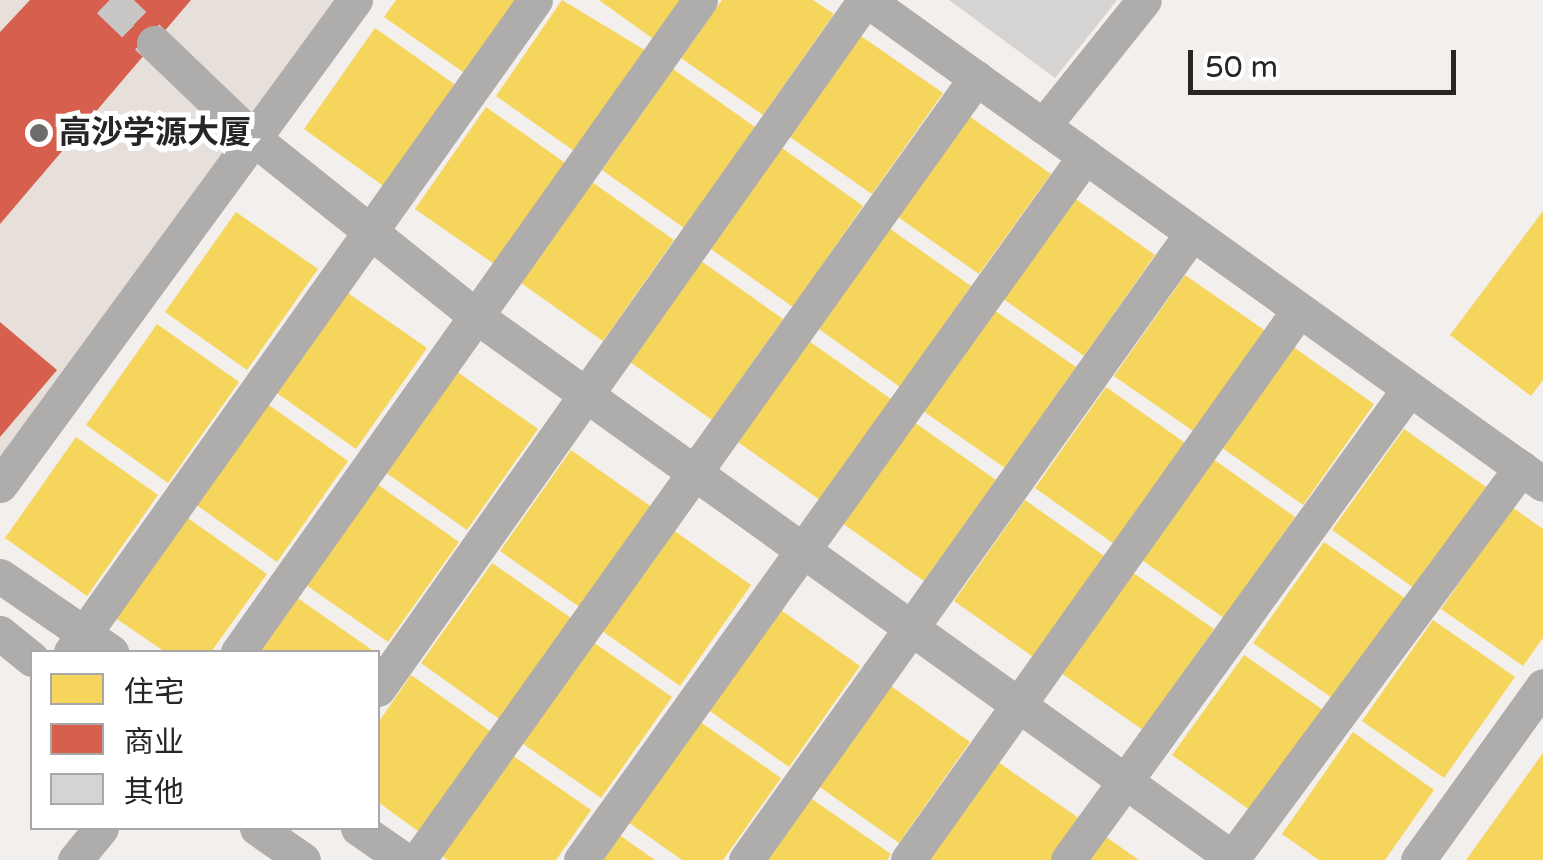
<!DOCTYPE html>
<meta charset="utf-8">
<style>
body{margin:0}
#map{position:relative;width:1543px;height:860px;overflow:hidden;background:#f2efed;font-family:"Varela Round","Noto Sans SC",sans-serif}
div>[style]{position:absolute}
.built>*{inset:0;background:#e7dfda}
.homes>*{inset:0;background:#f6d55c}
.shops>*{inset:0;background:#d6604d}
.building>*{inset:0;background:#d6d4d2}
.minor-tunnel>*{height:35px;margin-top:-17.5px;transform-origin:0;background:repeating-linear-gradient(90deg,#c9c7c5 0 35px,transparent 0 53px)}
.minor>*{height:35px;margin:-17.5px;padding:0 17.5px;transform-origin:17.5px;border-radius:17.5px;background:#aeadac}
.dots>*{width:28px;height:28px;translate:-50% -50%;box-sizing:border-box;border:5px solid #fff;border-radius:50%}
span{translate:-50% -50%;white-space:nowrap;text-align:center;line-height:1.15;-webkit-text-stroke:10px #fff;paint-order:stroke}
.poi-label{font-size:32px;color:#272625;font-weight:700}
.left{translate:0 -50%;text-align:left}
.legend{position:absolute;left:30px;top:650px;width:350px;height:180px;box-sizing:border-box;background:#fff;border:2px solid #a9a8a8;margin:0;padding:12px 18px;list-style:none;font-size:30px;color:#272625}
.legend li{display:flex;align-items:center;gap:20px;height:50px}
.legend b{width:50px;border:2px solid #a9a8a8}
.scale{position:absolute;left:1188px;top:50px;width:268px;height:45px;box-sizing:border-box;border:5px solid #272625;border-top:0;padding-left:12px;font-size:30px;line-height:35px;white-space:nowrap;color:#272625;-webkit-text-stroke:8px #fff;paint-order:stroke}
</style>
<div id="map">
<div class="built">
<i style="clip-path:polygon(0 0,357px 0,0 486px)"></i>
</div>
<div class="homes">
<i style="clip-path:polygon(396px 0,519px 0,466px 74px,384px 17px)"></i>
<i style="clip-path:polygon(562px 0,648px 52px,577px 153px,496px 96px)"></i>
<i style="clip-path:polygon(599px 0,685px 0,656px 41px)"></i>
<i style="clip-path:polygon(722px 0,813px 0,834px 14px,763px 115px,681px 58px)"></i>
<i style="clip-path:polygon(375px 28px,457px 86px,385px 187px,304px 129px)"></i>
<i style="clip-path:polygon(861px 36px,943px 93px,872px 194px,790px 137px)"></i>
<i style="clip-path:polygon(673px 69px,755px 127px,684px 228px,602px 170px)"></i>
<i style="clip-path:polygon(486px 107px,568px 165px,497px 266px,415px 209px)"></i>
<i style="clip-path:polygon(969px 116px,1051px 174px,979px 274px,898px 217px)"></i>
<i style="clip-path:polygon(782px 148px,863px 206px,793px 307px,711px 249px)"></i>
<i style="clip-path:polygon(592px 182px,674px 240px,603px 341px,521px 283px)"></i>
<i style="clip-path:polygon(1073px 197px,1155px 255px,1084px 356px,1002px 298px)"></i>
<i style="clip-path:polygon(1543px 211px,1543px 380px,1531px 396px,1450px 335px)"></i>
<i style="clip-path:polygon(236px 212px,318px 269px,247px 370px,165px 312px)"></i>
<i style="clip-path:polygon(889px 228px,971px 286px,900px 387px,819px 329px)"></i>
<i style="clip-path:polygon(701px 261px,783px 319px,712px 420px,630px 362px)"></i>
<i style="clip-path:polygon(1185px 275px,1267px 332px,1196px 433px,1114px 376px)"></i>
<i style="clip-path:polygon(345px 291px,427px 348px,356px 449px,274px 391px)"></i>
<i style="clip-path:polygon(994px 310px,1076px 367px,1005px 468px,923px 411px)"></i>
<i style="clip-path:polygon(157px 324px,239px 382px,168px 483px,86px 425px)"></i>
<i style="clip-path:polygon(809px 341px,891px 399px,820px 500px,738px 442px)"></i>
<i style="clip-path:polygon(1292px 346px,1374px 404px,1303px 505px,1221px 447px)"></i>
<i style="clip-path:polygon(456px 371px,538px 429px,467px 530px,385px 472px)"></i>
<i style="clip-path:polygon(1106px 387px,1188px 445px,1117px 546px,1035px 488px)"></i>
<i style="clip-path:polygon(266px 403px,348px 461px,277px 562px,195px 504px)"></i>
<i style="clip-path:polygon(914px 422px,996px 480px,924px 581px,842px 523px)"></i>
<i style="clip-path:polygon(1404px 429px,1486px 487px,1414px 588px,1332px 530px)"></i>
<i style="clip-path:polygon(76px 437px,158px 495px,87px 596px,5px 538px)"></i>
<i style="clip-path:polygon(571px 450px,653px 508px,581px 608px,500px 551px)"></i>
<i style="clip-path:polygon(1213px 459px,1295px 517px,1224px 618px,1142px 560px)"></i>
<i style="clip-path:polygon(377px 484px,459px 542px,388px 642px,306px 585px)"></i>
<i style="clip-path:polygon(1025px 500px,1107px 558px,1036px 659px,954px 601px)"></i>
<i style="clip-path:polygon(1512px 507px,1543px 529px,1543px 638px,1523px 666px,1441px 609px)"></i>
<i style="clip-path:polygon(185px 516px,267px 574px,211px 652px,165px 652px,114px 617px)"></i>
<i style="clip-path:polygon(669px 527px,751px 585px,680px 686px,598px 628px)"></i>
<i style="clip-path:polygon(1324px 542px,1406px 599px,1335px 700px,1253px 643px)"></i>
<i style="clip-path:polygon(492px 563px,574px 620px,502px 721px,421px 663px)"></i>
<i style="clip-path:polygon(1132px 572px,1214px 629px,1143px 730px,1061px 673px)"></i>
<i style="clip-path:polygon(296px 597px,375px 652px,257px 652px)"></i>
<i style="clip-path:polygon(778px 608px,860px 666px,789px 767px,707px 709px)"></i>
<i style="clip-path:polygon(1433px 620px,1515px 677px,1444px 778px,1362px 721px)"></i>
<i style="clip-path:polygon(590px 640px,672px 697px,601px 798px,519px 741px)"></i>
<i style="clip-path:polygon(1244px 655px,1326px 712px,1254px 813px,1172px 755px)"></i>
<i style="clip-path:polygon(411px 675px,493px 733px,422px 834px,378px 802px,378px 723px)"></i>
<i style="clip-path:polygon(888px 684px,970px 742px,899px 843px,817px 785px)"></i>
<i style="clip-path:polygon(699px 721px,781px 778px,723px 860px,682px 860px,628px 822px)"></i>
<i style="clip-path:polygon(1353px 732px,1434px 790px,1385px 860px,1319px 860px,1282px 834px)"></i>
<i style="clip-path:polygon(509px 753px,591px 810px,556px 860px,448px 860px,438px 853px)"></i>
<i style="clip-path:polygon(1543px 753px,1543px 860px,1466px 860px)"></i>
<i style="clip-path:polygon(998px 762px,1080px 819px,1051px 860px,929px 860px)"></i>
<i style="clip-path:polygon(809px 797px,891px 854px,887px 860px,764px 860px)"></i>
<i style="clip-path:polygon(618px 834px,655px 860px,600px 860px)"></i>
<i style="clip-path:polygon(1106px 837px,1139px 860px,1089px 860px)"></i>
</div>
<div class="shops">
<i style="clip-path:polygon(30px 0,191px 0,0 224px,0 32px)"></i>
<i style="clip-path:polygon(0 322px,57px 370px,0 437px)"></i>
</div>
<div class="building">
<i style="clip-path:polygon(949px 0,1117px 0,1055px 78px)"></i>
</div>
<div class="minor-tunnel">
<i style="left:109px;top:0;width:62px;rotate:43.7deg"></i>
</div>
<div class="minor">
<i style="left:867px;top:0;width:831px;rotate:35.6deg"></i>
<i style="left:154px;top:43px;width:137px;rotate:43.8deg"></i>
<i style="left:253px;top:138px;width:285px;rotate:38.6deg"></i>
<i style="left:476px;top:316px;width:934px;rotate:35.63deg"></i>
<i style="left:1043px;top:126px;width:161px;rotate:-51.3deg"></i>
<i style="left:0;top:485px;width:601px;rotate:-53.8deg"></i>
<i style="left:0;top:576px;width:135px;rotate:34.4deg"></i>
<i style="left:0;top:633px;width:41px;rotate:39.1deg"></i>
<i style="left:71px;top:652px;width:800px;rotate:-54.56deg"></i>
<i style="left:238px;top:652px;width:799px;rotate:-54.68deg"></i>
<i style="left:378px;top:689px;width:844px;rotate:-54.75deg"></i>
<i style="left:257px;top:828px;width:56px;rotate:34.8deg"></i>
<i style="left:358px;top:828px;width:56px;rotate:34.8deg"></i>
<i style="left:75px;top:860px;width:41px;rotate:-50.9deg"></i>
<i style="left:418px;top:860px;width:961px;rotate:-54.49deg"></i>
<i style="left:581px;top:860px;width:866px;rotate:-54.4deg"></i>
<i style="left:746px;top:860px;width:769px;rotate:-54.57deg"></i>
<i style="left:908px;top:860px;width:675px;rotate:-54.59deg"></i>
<i style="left:1068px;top:860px;width:581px;rotate:-54.1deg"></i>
<i style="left:1231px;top:860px;width:488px;rotate:-53.5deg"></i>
<i style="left:1418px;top:860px;width:214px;rotate:-54.3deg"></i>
</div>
<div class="dots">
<i style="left:39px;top:133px;background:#6e6c6b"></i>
</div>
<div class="poi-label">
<span class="left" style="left:59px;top:133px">高沙学源大厦</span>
</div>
<ul class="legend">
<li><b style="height:28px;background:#f6d55c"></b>住宅</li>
<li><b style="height:28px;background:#d6604d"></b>商业</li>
<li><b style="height:28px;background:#d6d4d2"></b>其他</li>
</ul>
<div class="scale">50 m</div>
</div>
